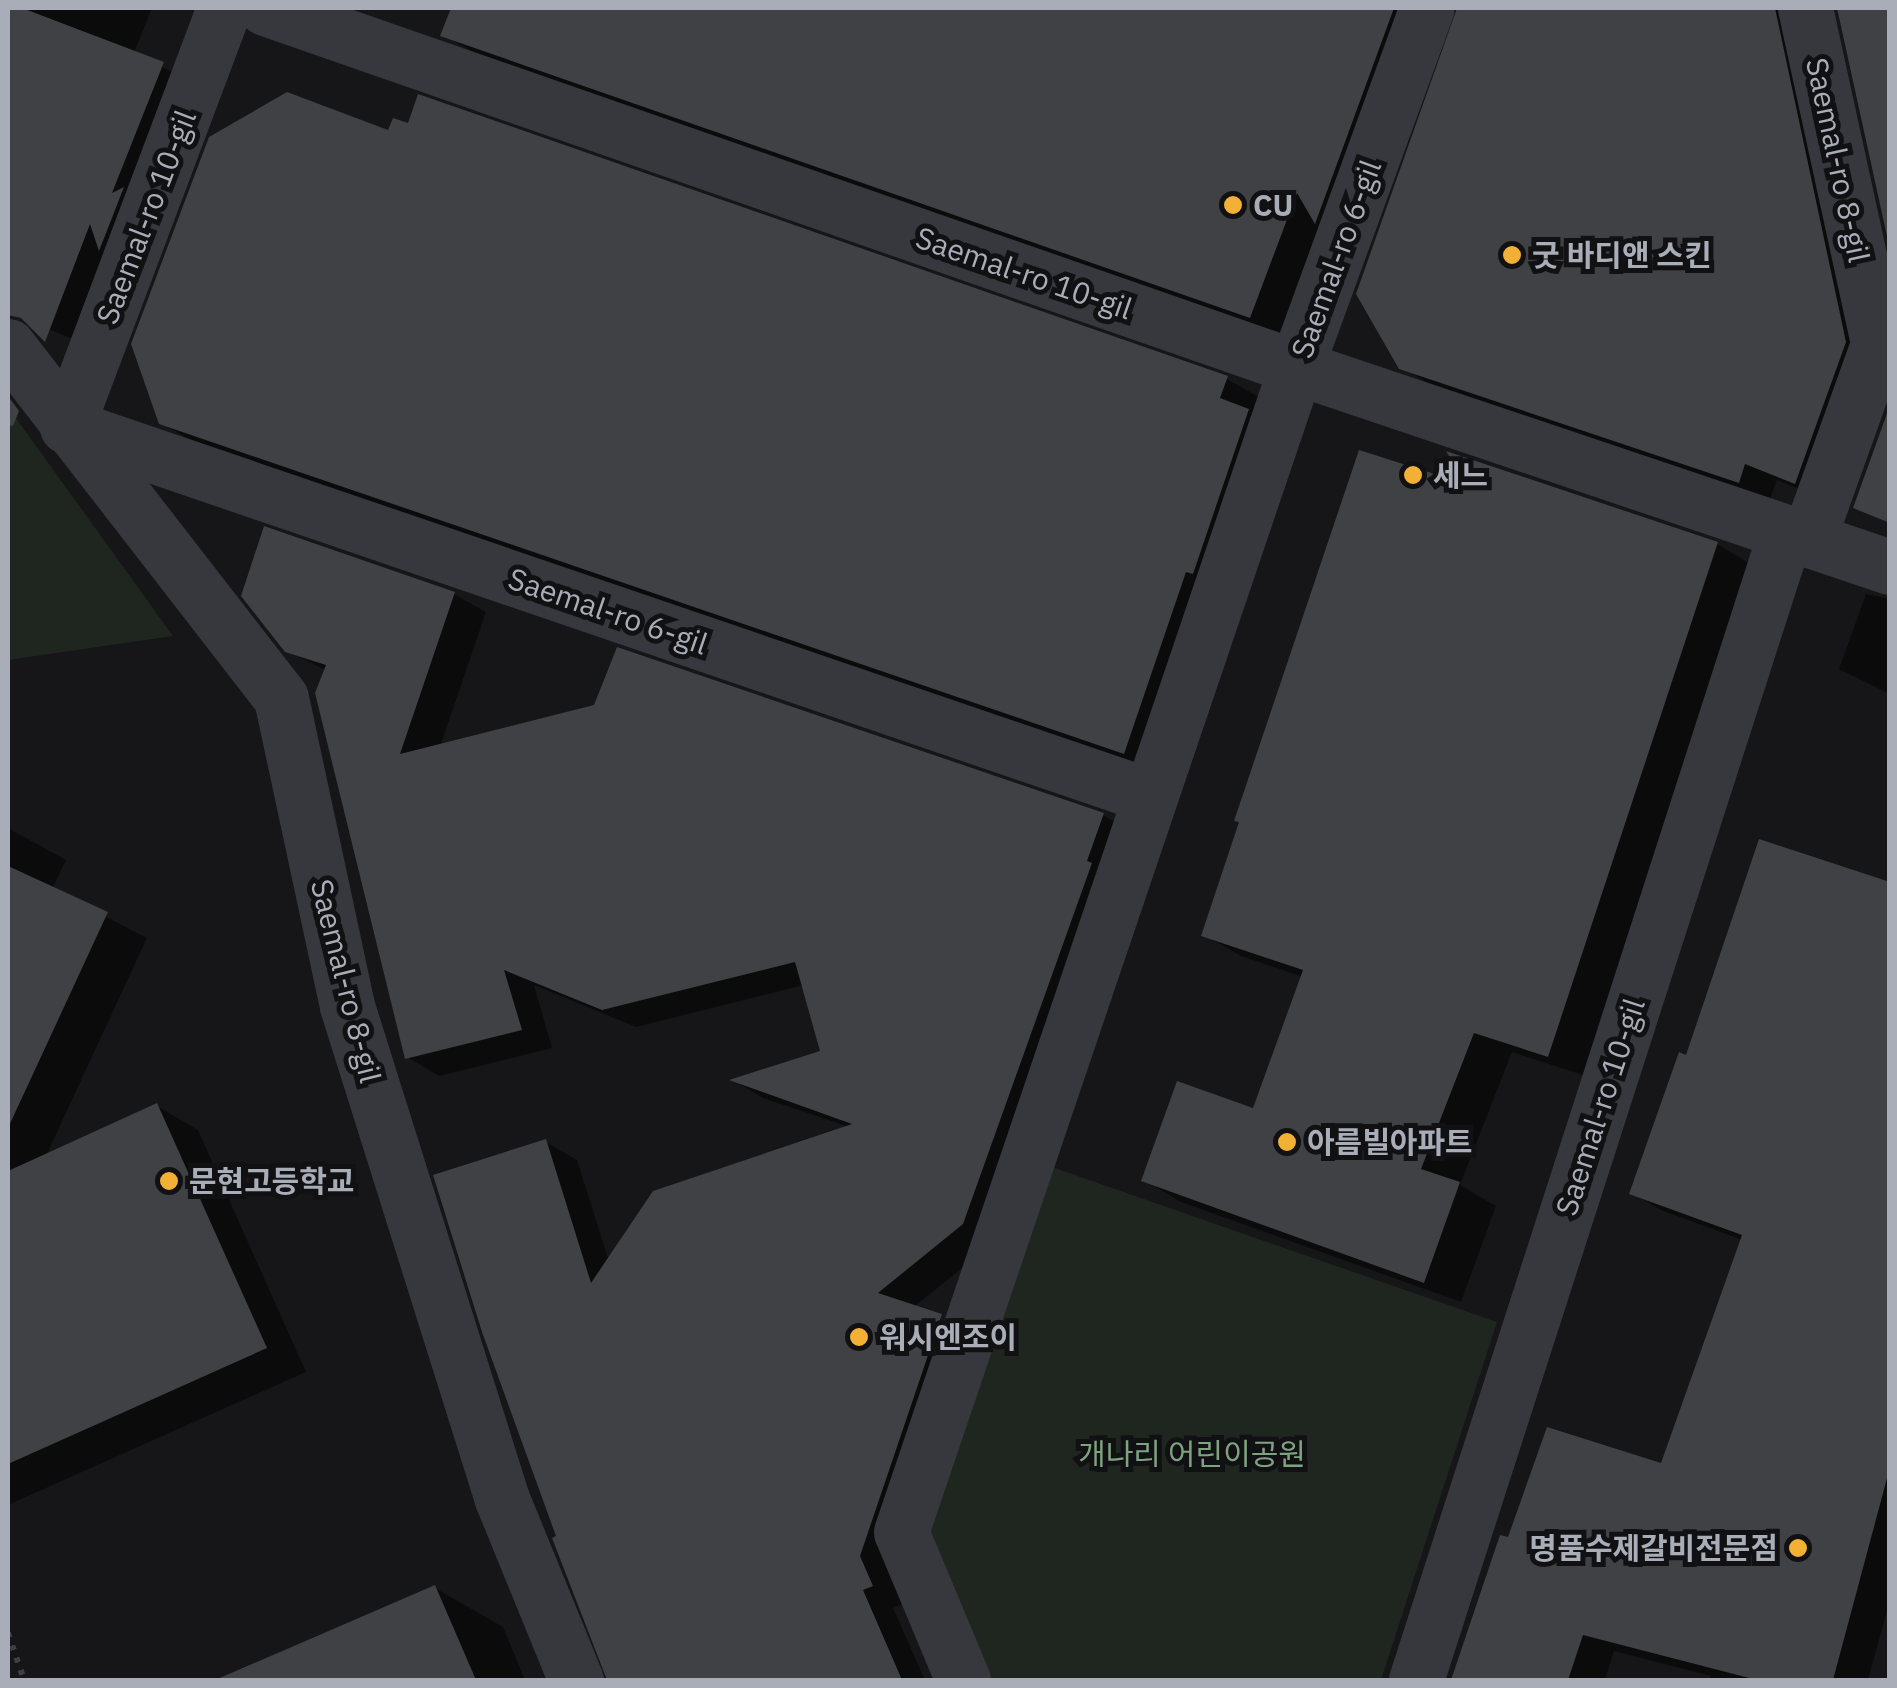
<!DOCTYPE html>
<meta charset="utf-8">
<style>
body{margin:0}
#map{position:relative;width:1897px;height:1688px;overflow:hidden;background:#161618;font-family:"IBM Plex Sans","Noto Sans KR",sans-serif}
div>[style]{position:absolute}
.green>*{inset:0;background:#1e261f}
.shadow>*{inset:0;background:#0007}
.building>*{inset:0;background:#404145}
.path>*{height:6px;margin-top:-3px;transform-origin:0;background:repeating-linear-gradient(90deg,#3d3f44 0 5px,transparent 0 13px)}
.minor>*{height:55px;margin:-27.5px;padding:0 27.5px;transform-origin:27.5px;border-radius:27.5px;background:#37383d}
.dots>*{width:28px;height:28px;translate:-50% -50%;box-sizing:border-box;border:5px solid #111113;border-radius:50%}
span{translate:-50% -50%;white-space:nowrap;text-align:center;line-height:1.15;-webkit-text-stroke:10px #111113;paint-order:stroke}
.street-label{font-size:30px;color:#a8adb8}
.poi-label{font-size:30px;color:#a8adb8;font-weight:700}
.left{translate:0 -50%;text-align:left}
.right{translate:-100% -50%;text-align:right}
.park-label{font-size:30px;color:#7fa381}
.frame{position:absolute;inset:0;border:10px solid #a8adb8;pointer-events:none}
</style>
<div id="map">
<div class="green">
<i style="clip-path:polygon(8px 407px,173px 636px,8px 660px)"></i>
<i style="clip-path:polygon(1052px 1167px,1497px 1322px,1381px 1680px,988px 1680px,925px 1537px)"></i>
</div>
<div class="shadow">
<i style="clip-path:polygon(8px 8px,152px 8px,134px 53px,191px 81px,80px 342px,8px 313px)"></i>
<i style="clip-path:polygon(454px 8px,1434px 8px,1282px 334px,475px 53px,443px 35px)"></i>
<i style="clip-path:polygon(1460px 8px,1812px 8px,1876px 361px,1827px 500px,1777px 480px,1770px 499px,1433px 386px,1401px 367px)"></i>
<i style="clip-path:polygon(420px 98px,1227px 379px,1259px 397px,1156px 770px,194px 442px,161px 423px,390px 133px,409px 126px)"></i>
<i style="clip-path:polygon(1452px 455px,1717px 544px,1754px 566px,1586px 1076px,1512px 1052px,1460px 1185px,1496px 1206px,1461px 1302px,1181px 1202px,1144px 1180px,1255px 1111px,1303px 977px,1241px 956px,1204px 935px,1471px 488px)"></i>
<i style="clip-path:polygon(454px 594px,486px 612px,440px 747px,1103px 815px,1134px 834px,994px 1242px,914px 1307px,972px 1335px,903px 1604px,893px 1608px,925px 1680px,610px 1680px,559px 1538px,546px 1142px,577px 1160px,609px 1261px,849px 1127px,763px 1098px,735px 1081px,823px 1053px,804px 985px,636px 1027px,534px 985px,552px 1048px,439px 1076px,407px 1057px,327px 671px,286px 650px)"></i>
<i style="clip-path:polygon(1866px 594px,1890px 599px,1890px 694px,1839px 669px)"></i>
<i style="clip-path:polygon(8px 828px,66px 860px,52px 889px,147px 938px,46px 1156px,157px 1106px,198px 1130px,306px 1372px,8px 1505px)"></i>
<i style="clip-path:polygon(1890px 883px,1890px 1600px,1868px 1680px,1710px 1680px,1711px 1676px,1614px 1651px,1605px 1680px,1454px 1680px,1476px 1609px,1509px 1540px,1663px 1467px,1743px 1240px,1663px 1211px,1632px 1193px,1688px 1058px)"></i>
<i style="clip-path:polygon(435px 1588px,503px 1627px,525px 1680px,222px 1680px)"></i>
</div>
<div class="building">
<i style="clip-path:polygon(8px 8px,22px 8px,164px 62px,112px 193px,124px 187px,99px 251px,90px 224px,45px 342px,21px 318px,8px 315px)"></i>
<i style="clip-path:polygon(451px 8px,1394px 8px,1315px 224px,1297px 193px,1250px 318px,440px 36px)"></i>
<i style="clip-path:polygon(1457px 8px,1775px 8px,1846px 342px,1795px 484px,1745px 464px,1739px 483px,1399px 369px,1356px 294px)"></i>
<i style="clip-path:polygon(1837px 8px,1890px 8px,1890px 250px)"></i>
<i style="clip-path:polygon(287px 92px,388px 130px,393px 118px,408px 123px,418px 94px,1228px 376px,1220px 398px,1249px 409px,1193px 574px,1186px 572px,1124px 754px,159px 424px,131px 344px,209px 137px)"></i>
<i style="clip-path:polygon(8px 396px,19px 411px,13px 426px,8px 425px)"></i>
<i style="clip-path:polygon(1890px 405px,1890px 523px,1853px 508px)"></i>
<i style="clip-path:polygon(1359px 450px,1466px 484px,1446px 451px,1718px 542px,1548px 1057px,1474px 1033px,1421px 1169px,1460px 1182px,1424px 1283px,1141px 1181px,1177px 1081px,1253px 1108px,1303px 970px,1201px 936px,1239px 822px,1234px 821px)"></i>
<i style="clip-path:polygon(264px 526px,455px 592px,400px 754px,594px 705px,617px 647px,1104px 813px,1087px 861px,1092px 863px,963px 1224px,878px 1293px,942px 1314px,860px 1556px,873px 1586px,863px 1590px,902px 1680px,607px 1680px,552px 1538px,556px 1536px,482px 1332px,433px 1175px,546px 1139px,591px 1283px,653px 1191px,852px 1124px,729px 1080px,820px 1051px,795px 962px,602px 1010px,504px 970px,522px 1030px,405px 1059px,315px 693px,326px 665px,285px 652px,241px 596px)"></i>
<i style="clip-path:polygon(1759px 839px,1890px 882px,1890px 1467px,1833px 1680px,1757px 1680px,1583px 1635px,1568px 1680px,1451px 1680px,1500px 1535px,1508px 1537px,1547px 1427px,1661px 1463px,1742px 1235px,1629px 1194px,1679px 1052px,1686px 1055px)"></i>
<i style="clip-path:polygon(8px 866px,108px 912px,8px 1128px)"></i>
<i style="clip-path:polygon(157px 1103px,267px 1348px,8px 1464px,8px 1171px)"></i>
<i style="clip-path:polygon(435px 1585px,476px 1680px,215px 1680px)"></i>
</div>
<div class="path">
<i style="left:8px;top:1633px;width:50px;rotate:71.2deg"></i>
</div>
<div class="minor">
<i style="left:224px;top:8px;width:447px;rotate:110.6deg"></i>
<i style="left:67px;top:426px;width:1144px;rotate:18.86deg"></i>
<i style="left:265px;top:8px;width:1092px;rotate:19.2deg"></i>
<i style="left:1296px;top:367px;width:627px;rotate:18.61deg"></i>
<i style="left:1805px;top:8px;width:344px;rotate:77.7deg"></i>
<i style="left:1878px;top:344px;width:208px;rotate:109.7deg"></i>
<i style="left:8px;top:346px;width:445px;rotate:52.2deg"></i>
<i style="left:281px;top:698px;width:315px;rotate:77.9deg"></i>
<i style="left:347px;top:1006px;width:517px;rotate:72.55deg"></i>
<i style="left:502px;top:1499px;width:196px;rotate:67.8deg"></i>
<i style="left:963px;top:1680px;width:160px;rotate:-112.7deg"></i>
<i style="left:901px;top:1532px;width:1230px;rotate:-71.27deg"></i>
<i style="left:1296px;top:367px;width:382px;rotate:-70deg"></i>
<i style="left:1416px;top:1680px;width:1204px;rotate:-72.15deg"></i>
</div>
<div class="dots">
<i style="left:1233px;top:205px;background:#f2b134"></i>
<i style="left:1512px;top:255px;background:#f2b134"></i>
<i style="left:1413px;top:475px;background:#f2b134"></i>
<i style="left:1287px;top:1142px;background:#f2b134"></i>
<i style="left:169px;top:1181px;background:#f2b134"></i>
<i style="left:859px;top:1337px;background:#f2b134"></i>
<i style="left:1798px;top:1548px;background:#f2b134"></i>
</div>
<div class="street-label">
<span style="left:1838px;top:160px;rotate:78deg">Saemal-ro 8-gil</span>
<span style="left:146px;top:217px;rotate:-69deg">Saemal-ro 10-gil</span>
<span style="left:1336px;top:259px;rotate:-70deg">Saemal-ro 6-gil</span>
<span style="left:1024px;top:273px;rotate:19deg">Saemal-ro 10-gil</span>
<span style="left:608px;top:611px;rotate:19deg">Saemal-ro 6-gil</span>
<span style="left:346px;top:981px;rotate:76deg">Saemal-ro 8-gil</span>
<span style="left:1600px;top:1107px;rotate:-72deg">Saemal-ro 10-gil</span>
</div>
<div class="poi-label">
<span class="left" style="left:1253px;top:205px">CU</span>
<span class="left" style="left:1532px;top:255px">굿 바디앤 스킨</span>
<span class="left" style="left:1433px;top:475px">세느</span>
<span class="left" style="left:1307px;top:1142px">아름빌아파트</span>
<span class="left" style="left:189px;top:1181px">문현고등학교</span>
<span class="left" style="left:879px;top:1337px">워시엔조이</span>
<span class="right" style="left:1778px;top:1548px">명품수제갈비전문점</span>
</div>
<div class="park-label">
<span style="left:1192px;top:1454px">개나리 어린이공원</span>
</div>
<div class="frame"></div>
</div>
